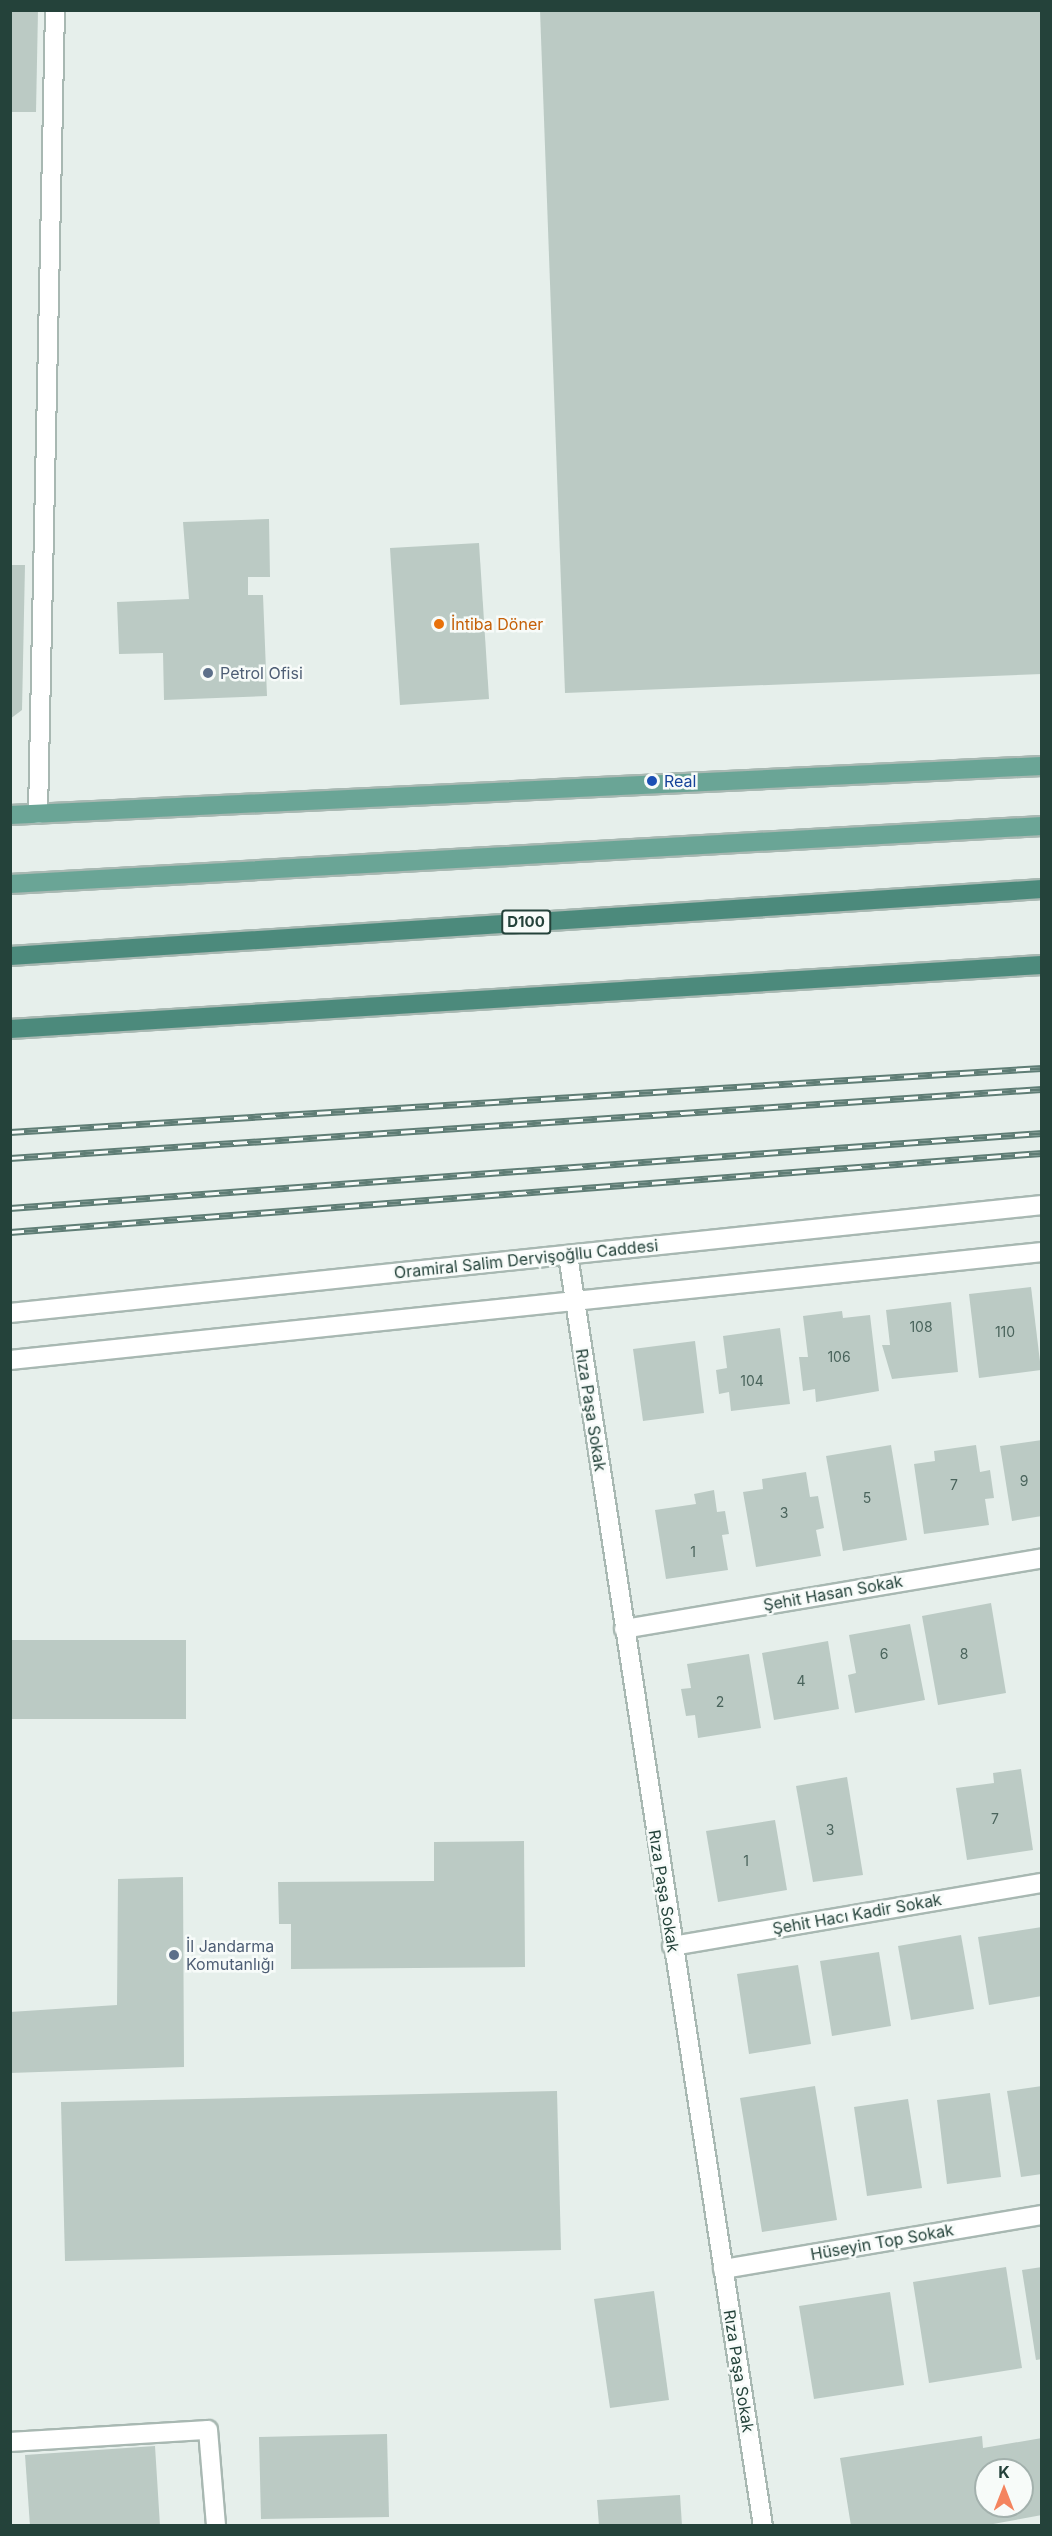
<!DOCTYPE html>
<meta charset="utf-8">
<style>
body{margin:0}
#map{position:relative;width:1052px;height:2536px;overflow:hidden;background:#e6efeb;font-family:Inter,sans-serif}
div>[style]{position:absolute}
.building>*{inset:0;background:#bbcac4}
.roads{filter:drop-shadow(2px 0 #a8b8b2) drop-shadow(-2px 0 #a8b8b2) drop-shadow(0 2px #a8b8b2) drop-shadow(0 -2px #a8b8b2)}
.service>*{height:18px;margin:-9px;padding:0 9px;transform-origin:9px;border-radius:9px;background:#fff}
.minor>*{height:18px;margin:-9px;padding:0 9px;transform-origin:9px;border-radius:9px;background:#fff}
.tertiary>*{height:18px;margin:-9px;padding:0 9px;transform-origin:9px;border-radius:9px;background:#fff}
.secondary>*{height:18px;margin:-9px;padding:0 9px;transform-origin:9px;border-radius:9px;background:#fff}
.primary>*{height:18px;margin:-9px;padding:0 9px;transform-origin:9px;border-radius:9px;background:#6aa596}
.trunk>*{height:18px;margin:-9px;padding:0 9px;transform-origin:9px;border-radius:9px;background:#4c8a7c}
.rail>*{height:7px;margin-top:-3.5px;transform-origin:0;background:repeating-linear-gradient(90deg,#f7fbf9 0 14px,#5f7d75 0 28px);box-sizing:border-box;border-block:2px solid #5f7d75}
.dots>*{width:16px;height:16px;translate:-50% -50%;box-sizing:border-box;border:3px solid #f7fbf9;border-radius:50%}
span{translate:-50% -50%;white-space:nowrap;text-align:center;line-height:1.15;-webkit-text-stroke:5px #f7fbf9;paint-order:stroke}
.number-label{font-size:14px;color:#4a645c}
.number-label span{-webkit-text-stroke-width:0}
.shield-label span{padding:2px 4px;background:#f7fbf9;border:2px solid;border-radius:4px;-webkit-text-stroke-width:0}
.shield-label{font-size:15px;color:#24423a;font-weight:700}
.food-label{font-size:16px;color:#c56008}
.left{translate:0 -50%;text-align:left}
.service-label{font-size:16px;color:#4e5e75}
.transit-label{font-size:16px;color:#164399}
.street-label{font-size:16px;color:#24423a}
.frame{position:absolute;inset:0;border:12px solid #24423a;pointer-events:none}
.north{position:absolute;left:974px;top:2458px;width:60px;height:60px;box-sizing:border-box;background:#f7fbf9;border:2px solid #a3b1ad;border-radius:50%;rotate:0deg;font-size:16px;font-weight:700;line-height:24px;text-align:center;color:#24423a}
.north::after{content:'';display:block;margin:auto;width:21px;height:27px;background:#f4845f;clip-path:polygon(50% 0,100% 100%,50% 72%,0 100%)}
</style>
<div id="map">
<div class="building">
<i style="clip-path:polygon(10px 10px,38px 10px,36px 112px,10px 112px)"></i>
<i style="clip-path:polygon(540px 10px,1042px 10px,1042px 674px,565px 693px)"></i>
<i style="clip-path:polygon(269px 519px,270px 577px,248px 577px,248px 595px,263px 595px,267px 696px,164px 700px,163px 653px,119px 654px,117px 602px,189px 599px,183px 522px)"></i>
<i style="clip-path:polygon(479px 543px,489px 699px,400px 705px,390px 548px)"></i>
<i style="clip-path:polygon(10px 565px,25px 565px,22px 710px,10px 719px)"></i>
<i style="clip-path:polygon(1031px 1287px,1041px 1370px,979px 1378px,969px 1294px)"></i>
<i style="clip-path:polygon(951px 1302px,958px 1372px,892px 1379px,882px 1345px,890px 1345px,886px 1310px)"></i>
<i style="clip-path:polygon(842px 1311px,843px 1318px,870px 1315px,879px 1391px,816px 1402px,815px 1389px,803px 1391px,799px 1357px,808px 1357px,803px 1316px)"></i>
<i style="clip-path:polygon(780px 1328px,790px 1404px,731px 1411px,729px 1392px,719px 1394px,716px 1370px,727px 1368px,723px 1336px)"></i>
<i style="clip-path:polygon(695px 1341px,704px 1413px,643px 1421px,633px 1349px)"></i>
<i style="clip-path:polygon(1042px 1440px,1042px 1516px,1012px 1521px,1000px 1446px)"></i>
<i style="clip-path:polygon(891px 1445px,907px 1540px,843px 1551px,826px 1456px)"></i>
<i style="clip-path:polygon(976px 1445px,980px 1472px,990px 1470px,994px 1498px,985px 1499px,989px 1525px,924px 1534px,914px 1464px,935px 1461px,934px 1451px)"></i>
<i style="clip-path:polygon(806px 1472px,810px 1497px,818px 1496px,824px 1528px,816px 1530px,821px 1556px,756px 1567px,743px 1492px,763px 1489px,762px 1479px)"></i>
<i style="clip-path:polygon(714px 1490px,717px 1512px,725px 1511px,729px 1534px,722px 1535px,728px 1570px,666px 1579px,655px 1510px,696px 1504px,694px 1494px)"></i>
<i style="clip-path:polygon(991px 1603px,1006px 1693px,938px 1705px,922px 1616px)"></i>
<i style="clip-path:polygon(910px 1624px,925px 1700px,855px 1713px,848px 1675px,856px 1673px,849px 1635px)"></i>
<i style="clip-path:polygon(10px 1640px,186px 1640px,186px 1719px,10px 1719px)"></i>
<i style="clip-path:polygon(828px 1641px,839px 1709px,774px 1720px,762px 1653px)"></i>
<i style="clip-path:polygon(749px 1654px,761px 1728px,698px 1738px,695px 1715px,686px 1716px,681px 1689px,691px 1688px,687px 1664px)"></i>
<i style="clip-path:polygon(1021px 1769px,1033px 1850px,967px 1860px,956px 1788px,994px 1783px,993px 1773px)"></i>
<i style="clip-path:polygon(847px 1777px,863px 1875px,813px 1882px,796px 1786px)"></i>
<i style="clip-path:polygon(775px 1820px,787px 1890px,718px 1902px,706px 1831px)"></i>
<i style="clip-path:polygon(524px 1841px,525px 1967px,291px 1969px,291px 1924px,279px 1924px,278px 1882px,434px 1881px,434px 1842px)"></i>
<i style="clip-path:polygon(183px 1877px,184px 2067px,10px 2073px,10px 2012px,117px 2005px,118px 1879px)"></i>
<i style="clip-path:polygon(1042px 1927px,1042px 1996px,989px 2005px,978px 1937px)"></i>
<i style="clip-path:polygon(961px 1935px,974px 2009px,911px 2020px,898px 1946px)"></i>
<i style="clip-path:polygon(879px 1952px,891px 2026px,832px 2036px,820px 1961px)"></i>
<i style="clip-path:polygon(798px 1965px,811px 2044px,749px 2054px,737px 1974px)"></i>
<i style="clip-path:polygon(815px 2086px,837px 2220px,762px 2232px,740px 2098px)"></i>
<i style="clip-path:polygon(1042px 2086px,1042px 2174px,1021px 2177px,1007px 2091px)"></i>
<i style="clip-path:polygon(557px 2091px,561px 2250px,65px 2261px,61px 2102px)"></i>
<i style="clip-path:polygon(990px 2093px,1001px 2177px,947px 2184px,937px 2100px)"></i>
<i style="clip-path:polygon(908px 2099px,922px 2188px,867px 2196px,854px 2107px)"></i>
<i style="clip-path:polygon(1006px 2267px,1022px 2368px,929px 2383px,913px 2282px)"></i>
<i style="clip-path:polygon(1042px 2267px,1042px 2359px,1036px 2360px,1022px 2270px)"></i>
<i style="clip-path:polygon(654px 2291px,669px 2400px,610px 2408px,594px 2299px)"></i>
<i style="clip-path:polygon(890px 2292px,904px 2385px,814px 2399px,799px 2306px)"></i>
<i style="clip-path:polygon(387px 2434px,389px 2517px,261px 2519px,259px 2437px)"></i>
<i style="clip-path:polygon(evenodd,982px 2436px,983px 2448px,1042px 2438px,1042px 2515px,982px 2526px,851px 2526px,840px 2458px,982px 2436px,986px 2470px,1022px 2470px,1022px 2506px,986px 2506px,986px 2470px)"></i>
<i style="clip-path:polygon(155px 2446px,160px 2526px,30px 2526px,25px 2455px)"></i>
<i style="clip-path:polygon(680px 2495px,682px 2526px,599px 2526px,597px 2500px)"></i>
</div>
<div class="roads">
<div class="service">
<i style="left:10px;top:2442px;width:198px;rotate:-3.5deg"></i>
<i style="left:208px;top:2430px;width:96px;rotate:85.2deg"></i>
</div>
<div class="minor">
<i style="left:38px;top:814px;width:804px;rotate:-88.79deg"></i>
<i style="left:624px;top:1629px;width:424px;rotate:-9.6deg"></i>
<i style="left:672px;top:1946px;width:375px;rotate:-9.7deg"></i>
<i style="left:723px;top:2269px;width:324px;rotate:-9.6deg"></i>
</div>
<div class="tertiary">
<i style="left:568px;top:1255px;width:1286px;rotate:81.28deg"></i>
</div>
<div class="secondary">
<i style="left:10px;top:1313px;width:1038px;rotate:-5.97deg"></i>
<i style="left:10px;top:1360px;width:1038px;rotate:-5.97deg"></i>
</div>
<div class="primary">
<i style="left:10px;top:815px;width:1033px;rotate:-2.72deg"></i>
<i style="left:10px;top:884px;width:1034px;rotate:-3.22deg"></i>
</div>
<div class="trunk">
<i style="left:10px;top:956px;width:1034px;rotate:-3.71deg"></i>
<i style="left:10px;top:1029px;width:1034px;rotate:-3.55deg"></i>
</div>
</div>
<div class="rail">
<i style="left:10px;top:1132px;width:1034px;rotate:-3.55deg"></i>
<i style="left:10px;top:1158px;width:1034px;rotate:-3.83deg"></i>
<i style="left:10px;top:1208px;width:1035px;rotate:-4.16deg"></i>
<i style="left:10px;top:1232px;width:1035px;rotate:-4.38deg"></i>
</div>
<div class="dots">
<i style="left:439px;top:624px;background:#e8710a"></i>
<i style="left:208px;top:673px;background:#5c6f8a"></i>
<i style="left:652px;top:781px;background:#1a4fb4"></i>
<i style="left:174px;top:1955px;background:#5c6f8a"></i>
</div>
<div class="number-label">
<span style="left:921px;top:1327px">108</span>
<span style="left:1005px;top:1332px">110</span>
<span style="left:839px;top:1357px">106</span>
<span style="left:752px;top:1381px">104</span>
<span style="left:1024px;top:1481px">9</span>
<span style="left:954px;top:1485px">7</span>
<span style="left:867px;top:1498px">5</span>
<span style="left:784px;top:1513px">3</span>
<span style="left:693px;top:1552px">1</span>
<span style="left:884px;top:1654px">6</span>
<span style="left:964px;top:1654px">8</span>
<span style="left:801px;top:1681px">4</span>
<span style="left:720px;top:1702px">2</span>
<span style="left:995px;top:1819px">7</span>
<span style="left:830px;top:1830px">3</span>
<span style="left:746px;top:1861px">1</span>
</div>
<div class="shield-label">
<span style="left:526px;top:922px">D100</span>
</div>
<div class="food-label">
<span class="left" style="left:451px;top:624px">İntiba Döner</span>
</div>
<div class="service-label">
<span class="left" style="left:220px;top:673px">Petrol Ofisi</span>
<span class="left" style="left:186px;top:1955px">İl Jandarma<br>Komutanlığı</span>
</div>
<div class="transit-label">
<span class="left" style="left:664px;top:781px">Real</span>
</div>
<div class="street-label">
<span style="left:526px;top:1259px;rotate:-6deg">Oramiral Salim Dervişoğllu Caddesi</span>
<span style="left:591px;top:1410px;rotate:81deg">Rıza Paşa Sokak</span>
<span style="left:833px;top:1593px;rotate:-10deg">Şehit Hasan Sokak</span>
<span style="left:664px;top:1891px;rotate:81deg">Rıza Paşa Sokak</span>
<span style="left:857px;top:1914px;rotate:-10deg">Şehit Hacı Kadir Sokak</span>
<span style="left:882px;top:2242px;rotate:-10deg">Hüseyin Top Sokak</span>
<span style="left:739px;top:2371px;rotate:81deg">Rıza Paşa Sokak</span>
</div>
<div class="frame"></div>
<div class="north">K</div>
</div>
